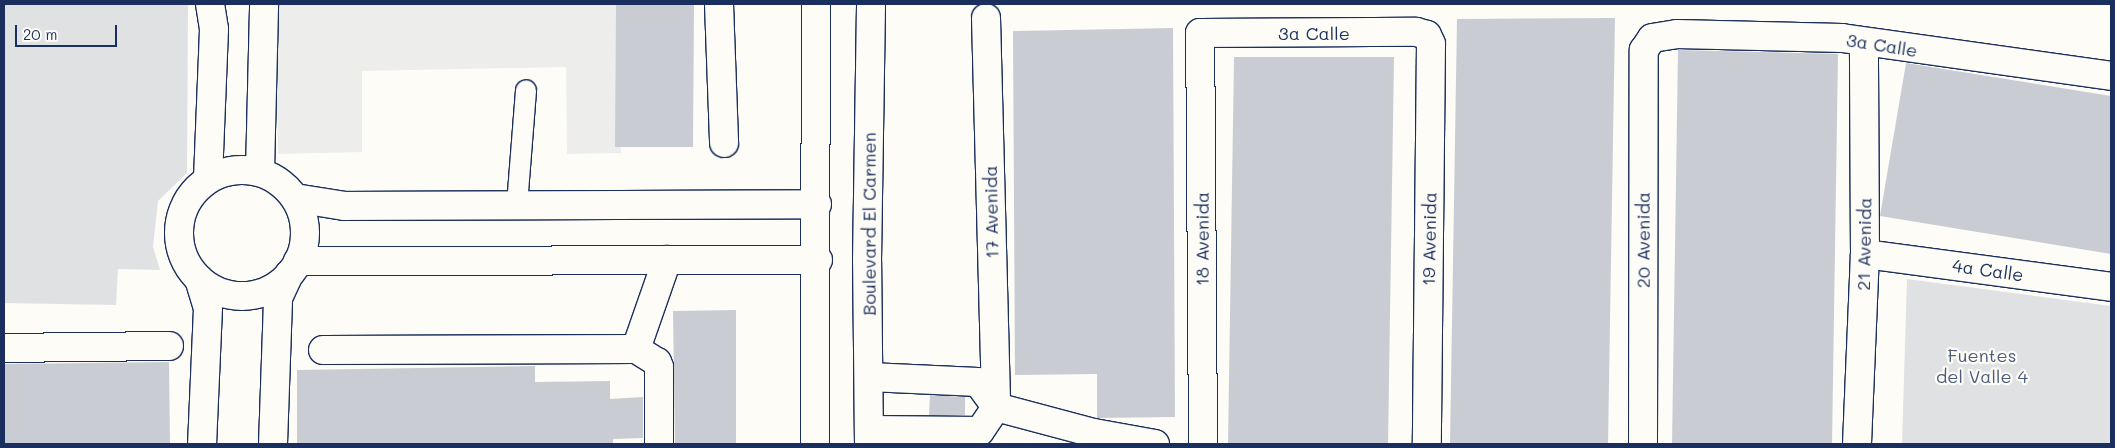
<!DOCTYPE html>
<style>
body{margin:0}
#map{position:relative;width:2115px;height:448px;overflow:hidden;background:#fdfcf7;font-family:Mali,sans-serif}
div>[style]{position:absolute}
.built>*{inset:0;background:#edeeec}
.green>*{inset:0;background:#e0e1e3}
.building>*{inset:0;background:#c9ccd3}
.roads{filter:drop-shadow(1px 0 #1b2f5e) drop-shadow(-1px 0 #1b2f5e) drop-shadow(0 1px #1b2f5e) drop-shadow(0 -1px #1b2f5e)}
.lane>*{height:20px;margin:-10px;padding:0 10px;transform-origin:10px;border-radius:10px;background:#fdfcf7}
.street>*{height:28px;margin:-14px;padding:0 14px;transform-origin:14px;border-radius:14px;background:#fdfcf7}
.street>.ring{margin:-14px;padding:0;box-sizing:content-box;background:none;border:28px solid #fdfcf7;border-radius:50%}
.secondary>*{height:28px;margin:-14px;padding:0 14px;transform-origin:14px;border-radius:14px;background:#fdfcf7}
span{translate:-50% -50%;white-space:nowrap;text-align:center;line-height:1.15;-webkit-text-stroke:4.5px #fdfcf7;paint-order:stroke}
.street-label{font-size:18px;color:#1b2f5e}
.park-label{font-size:18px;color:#4c5c7f}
.frame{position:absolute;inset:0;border:5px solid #1b2f5e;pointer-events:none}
.scale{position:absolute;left:15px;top:25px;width:102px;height:22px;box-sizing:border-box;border:2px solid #1b2f5e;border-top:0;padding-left:6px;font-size:15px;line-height:18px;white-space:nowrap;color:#1b2f5e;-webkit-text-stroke:4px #fdfcf7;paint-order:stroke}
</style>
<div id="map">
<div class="built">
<i style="clip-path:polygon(276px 4px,619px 4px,621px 153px,567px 154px,566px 67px,362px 71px,362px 152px,278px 154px)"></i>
</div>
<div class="green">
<i style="clip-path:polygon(4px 4px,188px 4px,187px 173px,158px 201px,153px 247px,160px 270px,118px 269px,116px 305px,4px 303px)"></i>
<i style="clip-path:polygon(1907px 279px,2111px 306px,2111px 444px,1902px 444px)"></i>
</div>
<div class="building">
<i style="clip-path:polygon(616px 4px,694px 4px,693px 147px,615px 147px)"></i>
<i style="clip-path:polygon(1615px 18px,1608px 444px,1450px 444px,1457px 19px)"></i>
<i style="clip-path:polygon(1173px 28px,1175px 417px,1097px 418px,1097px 374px,1015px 375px,1013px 31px)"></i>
<i style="clip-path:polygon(1678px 50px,1838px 54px,1832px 444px,1672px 444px)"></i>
<i style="clip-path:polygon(1234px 57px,1394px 57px,1388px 444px,1228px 444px)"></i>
<i style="clip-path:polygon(1906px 63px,2111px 96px,2111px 254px,1880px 216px)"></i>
<i style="clip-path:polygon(736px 310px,736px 444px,675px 444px,673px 311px)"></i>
<i style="clip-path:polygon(169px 362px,170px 444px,4px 444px,4px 364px)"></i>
<i style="clip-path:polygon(535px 366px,535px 382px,610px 381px,610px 399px,643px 397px,643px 438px,613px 439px,613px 444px,297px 444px,297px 370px)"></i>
<i style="clip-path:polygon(930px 395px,965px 397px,965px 415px,929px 415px)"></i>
</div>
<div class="roads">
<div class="lane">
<i style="left:517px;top:205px;width:115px;rotate:-85.5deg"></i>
</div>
<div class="street">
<i style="left:719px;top:4px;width:139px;rotate:87.9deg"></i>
<i style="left:986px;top:18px;width:389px;rotate:88.5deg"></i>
<i class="ring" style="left:179px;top:170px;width:98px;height:98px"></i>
<i style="left:260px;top:172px;width:168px;rotate:-88.6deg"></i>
<i style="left:208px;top:179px;width:150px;rotate:-87.7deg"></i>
<i style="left:214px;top:29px;width:25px;rotate:-99deg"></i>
<i style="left:295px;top:198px;width:51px;rotate:9.1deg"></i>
<i style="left:345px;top:206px;width:472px;rotate:-0.2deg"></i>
<i style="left:1865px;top:254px;width:248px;rotate:7.6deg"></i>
<i style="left:298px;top:261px;width:520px;rotate:-0.11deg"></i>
<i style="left:199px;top:279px;width:30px;rotate:73deg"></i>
<i style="left:208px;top:308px;width:136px;rotate:92.5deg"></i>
<i style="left:4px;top:348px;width:165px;rotate:-0.7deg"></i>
<i style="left:636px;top:349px;width:94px;rotate:-70.8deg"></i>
<i style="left:323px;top:350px;width:313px;rotate:-0.2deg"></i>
<i style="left:636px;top:349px;width:25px;rotate:32deg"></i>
<i style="left:657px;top:362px;width:5px;rotate:68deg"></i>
<i style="left:659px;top:367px;width:77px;rotate:90deg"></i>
<i style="left:869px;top:377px;width:109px;rotate:2.6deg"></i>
<i style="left:978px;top:382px;width:31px;rotate:54deg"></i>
<i style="left:996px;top:407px;width:101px;rotate:14.9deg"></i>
<i style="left:1094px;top:433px;width:62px;rotate:10.2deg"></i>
<i style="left:869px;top:430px;width:111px;rotate:0.5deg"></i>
<i style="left:980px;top:431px;width:29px;rotate:-56deg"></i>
<i style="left:273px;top:444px;width:146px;rotate:-88deg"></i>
<i style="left:278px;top:298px;width:26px;rotate:-65deg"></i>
<i style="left:1203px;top:444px;width:411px;rotate:-90.4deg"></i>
<i style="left:1200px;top:33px;width:216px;rotate:-0.3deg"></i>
<i style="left:1416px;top:32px;width:11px;rotate:15deg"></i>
<i style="left:1427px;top:35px;width:10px;rotate:66deg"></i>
<i style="left:1431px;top:44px;width:400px;rotate:90.6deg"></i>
<i style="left:1643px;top:444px;width:394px;rotate:-89.9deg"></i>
<i style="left:1644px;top:50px;width:14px;rotate:-56deg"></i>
<i style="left:1652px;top:38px;width:25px;rotate:-9deg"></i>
<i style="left:1677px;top:34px;width:165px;rotate:1.4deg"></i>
<i style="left:1842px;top:38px;width:272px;rotate:8deg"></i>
<i style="left:1857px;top:444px;width:190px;rotate:-87.6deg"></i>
<i style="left:1865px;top:254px;width:211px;rotate:-90.3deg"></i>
</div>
<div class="secondary">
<i style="left:815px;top:444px;width:440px;rotate:-89.9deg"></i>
<i style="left:869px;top:444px;width:183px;rotate:-90.6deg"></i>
<i style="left:867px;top:261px;width:257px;rotate:-89.1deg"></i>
</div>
</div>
<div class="street-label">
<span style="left:1314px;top:33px">3a Calle</span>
<span style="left:1882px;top:45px;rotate:9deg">3a Calle</span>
<span style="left:991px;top:212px;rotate:-91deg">17 Avenida</span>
<span style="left:869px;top:224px;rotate:-90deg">Boulevard El Carmen</span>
<span style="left:1202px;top:239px;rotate:-90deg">18 Avenida</span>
<span style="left:1429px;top:239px;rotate:-89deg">19 Avenida</span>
<span style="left:1643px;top:240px;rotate:-90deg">20 Avenida</span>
<span style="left:1864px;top:244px;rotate:-89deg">21 Avenida</span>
<span style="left:1988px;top:270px;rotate:8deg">4a Calle</span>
</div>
<div class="park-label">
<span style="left:1982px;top:366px">Fuentes<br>del Valle 4</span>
</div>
<div class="frame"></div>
<div class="scale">20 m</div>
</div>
